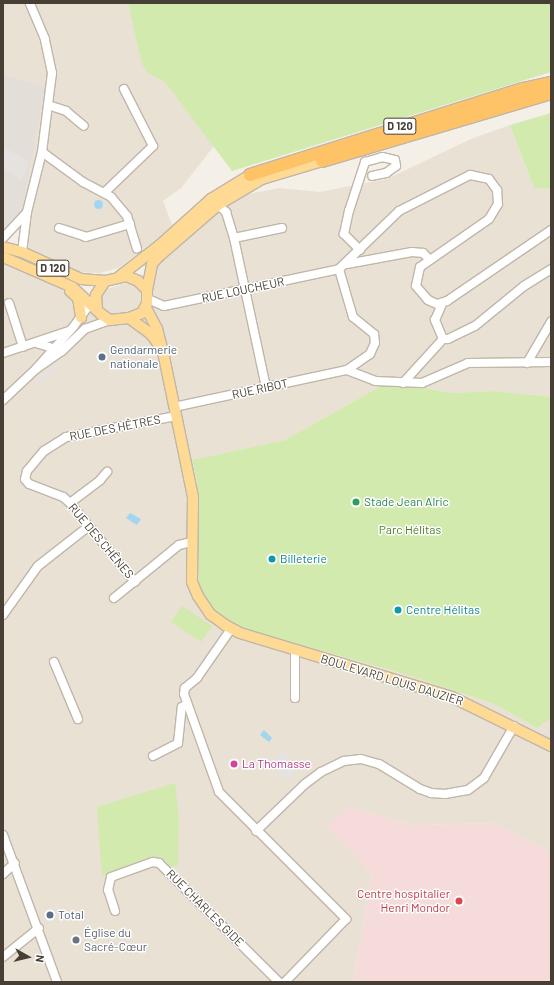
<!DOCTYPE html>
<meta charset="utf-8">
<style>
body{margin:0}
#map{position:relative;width:554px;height:985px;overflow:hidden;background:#f4efe7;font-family:Barlow,sans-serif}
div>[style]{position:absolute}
.residential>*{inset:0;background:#e8e1d4}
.industrial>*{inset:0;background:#e3ded8}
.medical>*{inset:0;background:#f5dcda}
.green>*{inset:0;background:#d2eaae}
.parking>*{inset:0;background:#e5e2df}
.water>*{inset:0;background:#a1d6f3}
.round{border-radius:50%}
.roads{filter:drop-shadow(1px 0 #c0b6a9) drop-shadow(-1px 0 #c0b6a9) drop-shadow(0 1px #c0b6a9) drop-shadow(0 -1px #c0b6a9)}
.minor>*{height:8px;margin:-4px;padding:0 4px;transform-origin:4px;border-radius:4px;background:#fff}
.major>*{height:10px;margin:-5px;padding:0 5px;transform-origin:5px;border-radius:5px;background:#ffda95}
.highway>*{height:12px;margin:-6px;padding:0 6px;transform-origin:6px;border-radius:6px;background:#ffc367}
.dots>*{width:11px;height:11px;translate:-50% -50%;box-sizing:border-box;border:2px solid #fff;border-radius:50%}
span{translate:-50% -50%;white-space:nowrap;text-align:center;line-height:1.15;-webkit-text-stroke:3px #fff;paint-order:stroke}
.shield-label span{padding:1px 3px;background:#fff;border:1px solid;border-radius:3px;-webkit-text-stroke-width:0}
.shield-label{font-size:11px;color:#473f35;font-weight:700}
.street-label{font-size:12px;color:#473f35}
.service-label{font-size:12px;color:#4e5e75}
.left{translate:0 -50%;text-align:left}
.leisure-label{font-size:12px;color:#27864d}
.park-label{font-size:12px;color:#4b7b26}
.culture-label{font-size:12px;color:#0d838f}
.hotel-label{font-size:12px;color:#b23c85}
.health-label{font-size:12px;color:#be3a42}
.right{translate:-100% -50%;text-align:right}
.worship-label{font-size:12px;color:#5b616d}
.frame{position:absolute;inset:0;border:4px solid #473f35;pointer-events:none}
.north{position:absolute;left:8px;top:937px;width:40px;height:40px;-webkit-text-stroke:3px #fff;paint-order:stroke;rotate:98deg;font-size:11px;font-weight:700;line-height:16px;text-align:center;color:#473f35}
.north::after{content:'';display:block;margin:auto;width:14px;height:18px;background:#473f35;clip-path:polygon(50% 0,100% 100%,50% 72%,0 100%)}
</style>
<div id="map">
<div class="residential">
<i style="clip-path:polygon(3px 3px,128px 3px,148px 73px,165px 82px,214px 146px,181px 188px,163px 201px,173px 227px,118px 268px,100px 273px,78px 272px,20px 244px,22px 211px,46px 87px,3px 74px)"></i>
<i style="clip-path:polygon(510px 125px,534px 188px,551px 189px,551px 397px,494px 391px,451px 393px,419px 387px,381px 386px,285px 440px,192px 460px,198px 501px,250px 631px,401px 673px,494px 704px,537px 728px,551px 718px,551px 853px,494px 823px,415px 825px,347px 807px,328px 826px,372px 875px,353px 982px,3px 982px,3px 262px,63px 290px,74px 300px,153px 274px,163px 257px,218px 209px,239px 196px,279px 188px,320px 192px,387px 179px,471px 139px)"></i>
</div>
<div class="industrial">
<i style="clip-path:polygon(3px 74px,46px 87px,22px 211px,3px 230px)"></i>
</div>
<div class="medical">
<i style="clip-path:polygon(347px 807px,415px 825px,494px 823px,551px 853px,551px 982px,353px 982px,372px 875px,327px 826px)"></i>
</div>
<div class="green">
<i style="clip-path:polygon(128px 3px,551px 3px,551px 72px,232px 171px,165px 82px,148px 73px,142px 64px)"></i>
<i style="clip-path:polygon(551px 113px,551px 189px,534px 188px,510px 125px)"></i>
<i style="clip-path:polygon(381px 386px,419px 387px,451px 393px,494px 391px,551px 397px,551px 718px,537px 728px,494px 704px,401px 673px,250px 631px,224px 619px,208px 603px,197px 578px,197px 483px,192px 460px,285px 440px)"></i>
<i style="clip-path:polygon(182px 606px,212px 626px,201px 642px,171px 622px)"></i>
<i style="clip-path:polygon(175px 783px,179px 821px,178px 866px,170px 866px,161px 856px,102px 876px,97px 807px)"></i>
</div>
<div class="parking">
<i style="clip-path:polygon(3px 149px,7px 149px,29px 162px,22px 181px,12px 173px,3px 170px)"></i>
<i style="clip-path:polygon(55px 364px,58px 367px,38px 386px,34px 382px)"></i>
<i style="clip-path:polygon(282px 750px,300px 767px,288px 780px,270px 763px)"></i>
<i style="clip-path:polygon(5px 824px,17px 855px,15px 856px,3px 826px)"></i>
</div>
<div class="water">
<i class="round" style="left:93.5px;top:199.5px;width:9px;height:9px"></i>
<i style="clip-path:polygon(130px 513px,141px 519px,137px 525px,126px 518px)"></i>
<i style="clip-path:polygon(264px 730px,272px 738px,269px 742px,260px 735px)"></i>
</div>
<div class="roads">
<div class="minor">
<i style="left:48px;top:105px;width:19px;rotate:18deg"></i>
<i style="left:66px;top:111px;width:23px;rotate:40deg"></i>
<i style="left:42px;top:152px;width:51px;rotate:36.2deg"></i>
<i style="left:83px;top:182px;width:32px;rotate:28deg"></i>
<i style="left:111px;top:197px;width:25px;rotate:50deg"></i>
<i style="left:127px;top:216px;width:34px;rotate:73deg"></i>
<i style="left:104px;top:193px;width:68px;rotate:-43.8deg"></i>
<i style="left:153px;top:146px;width:64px;rotate:-117deg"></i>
<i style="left:218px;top:205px;width:11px;rotate:41deg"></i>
<i style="left:226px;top:212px;width:27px;rotate:73deg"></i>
<i style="left:234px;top:238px;width:152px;rotate:77.9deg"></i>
<i style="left:59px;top:228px;width:28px;rotate:18deg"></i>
<i style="left:86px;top:237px;width:46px;rotate:-16.5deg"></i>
<i style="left:3px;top:238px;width:35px;rotate:-47deg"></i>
<i style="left:234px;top:238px;width:49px;rotate:-11.8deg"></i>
<i style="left:360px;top:250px;width:23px;rotate:-135deg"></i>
<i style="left:344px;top:234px;width:24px;rotate:-78deg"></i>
<i style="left:349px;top:211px;width:52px;rotate:-71.9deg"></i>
<i style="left:365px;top:162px;width:18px;rotate:-16deg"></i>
<i style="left:382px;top:157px;width:13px;rotate:13deg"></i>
<i style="left:395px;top:160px;width:6px;rotate:81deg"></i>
<i style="left:396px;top:166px;width:12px;rotate:145deg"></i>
<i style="left:386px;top:173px;width:14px;rotate:168deg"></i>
<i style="left:22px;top:252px;width:40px;rotate:-82.9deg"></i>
<i style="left:27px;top:212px;width:62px;rotate:-76deg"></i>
<i style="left:42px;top:152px;width:80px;rotate:-82.8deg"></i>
<i style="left:52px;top:73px;width:35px;rotate:-102deg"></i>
<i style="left:45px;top:39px;width:39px;rotate:-113deg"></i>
<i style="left:347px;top:264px;width:66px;rotate:-10.5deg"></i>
<i style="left:412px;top:252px;width:11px;rotate:5deg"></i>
<i style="left:423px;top:253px;width:8px;rotate:45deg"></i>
<i style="left:148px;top:299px;width:17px;rotate:24deg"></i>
<i style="left:164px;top:306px;width:179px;rotate:-11.9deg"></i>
<i style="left:339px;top:269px;width:83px;rotate:-44deg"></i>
<i style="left:399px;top:211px;width:80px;rotate:-26.9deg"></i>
<i style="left:470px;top:175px;width:19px;rotate:12deg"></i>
<i style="left:489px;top:179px;width:14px;rotate:54deg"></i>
<i style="left:497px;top:190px;width:14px;rotate:86deg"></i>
<i style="left:498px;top:204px;width:17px;rotate:121deg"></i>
<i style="left:489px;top:219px;width:84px;rotate:145.2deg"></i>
<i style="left:420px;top:267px;width:19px;rotate:102deg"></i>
<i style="left:416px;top:286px;width:18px;rotate:49deg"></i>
<i style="left:428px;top:300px;width:10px;rotate:24deg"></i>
<i style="left:437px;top:304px;width:10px;rotate:-17deg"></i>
<i style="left:447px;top:301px;width:126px;rotate:-34.3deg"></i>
<i style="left:9px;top:303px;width:46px;rotate:72.3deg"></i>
<i style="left:443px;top:339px;width:5px"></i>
<i style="left:448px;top:339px;width:30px;rotate:-26deg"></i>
<i style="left:475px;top:326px;width:63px;rotate:-39.2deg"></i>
<i style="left:524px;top:286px;width:32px;rotate:-32deg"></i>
<i style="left:36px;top:343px;width:27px;rotate:17deg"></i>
<i style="left:62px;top:351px;width:32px;rotate:-44deg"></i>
<i style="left:85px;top:329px;width:27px;rotate:-20deg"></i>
<i style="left:3px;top:353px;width:70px;rotate:-18.4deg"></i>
<i style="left:527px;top:363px;width:48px;rotate:-59.7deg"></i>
<i style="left:36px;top:369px;width:57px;rotate:-48.5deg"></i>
<i style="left:74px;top:326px;width:32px;rotate:-54deg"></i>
<i style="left:347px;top:370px;width:30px;rotate:21deg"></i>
<i style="left:375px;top:381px;width:47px;rotate:2.4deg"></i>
<i style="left:422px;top:383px;width:50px;rotate:-23.5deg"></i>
<i style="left:468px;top:363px;width:83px;rotate:-0.7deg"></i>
<i style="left:403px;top:383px;width:59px;rotate:-47.7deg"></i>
<i style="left:443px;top:339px;width:21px;rotate:-113deg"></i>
<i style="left:435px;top:320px;width:17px;rotate:-66deg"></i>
<i style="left:3px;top:400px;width:45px;rotate:-43.2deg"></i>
<i style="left:36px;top:369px;width:32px;rotate:-35deg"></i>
<i style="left:174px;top:407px;width:177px;rotate:-12.1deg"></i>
<i style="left:347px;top:370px;width:28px;rotate:-35deg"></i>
<i style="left:370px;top:354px;width:12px;rotate:-66deg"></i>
<i style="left:375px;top:343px;width:9px;rotate:-96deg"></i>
<i style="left:374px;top:334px;width:27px;rotate:-141deg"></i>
<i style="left:353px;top:317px;width:50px;rotate:-106.3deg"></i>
<i style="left:70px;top:503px;width:38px;rotate:-37deg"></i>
<i style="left:100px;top:480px;width:11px;rotate:-49deg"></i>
<i style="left:135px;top:582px;width:102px;rotate:-129.4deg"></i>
<i style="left:70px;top:503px;width:9px;rotate:-139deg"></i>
<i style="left:63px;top:497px;width:36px;rotate:-159deg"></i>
<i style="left:29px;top:484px;width:6px;rotate:-129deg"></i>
<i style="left:25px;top:479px;width:8px;rotate:-76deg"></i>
<i style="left:27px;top:471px;width:26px;rotate:-50deg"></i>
<i style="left:44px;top:451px;width:26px;rotate:-32deg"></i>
<i style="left:66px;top:437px;width:112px;rotate:-10.8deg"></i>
<i style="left:114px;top:598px;width:84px;rotate:-39.2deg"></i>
<i style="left:179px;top:545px;width:12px;rotate:-14deg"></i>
<i style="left:3px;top:615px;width:60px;rotate:-54.5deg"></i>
<i style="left:38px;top:566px;width:65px;rotate:-38.1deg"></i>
<i style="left:231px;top:629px;width:60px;rotate:124.8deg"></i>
<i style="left:197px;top:678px;width:16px;rotate:140deg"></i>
<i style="left:185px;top:688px;width:6px;rotate:99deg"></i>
<i style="left:184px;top:694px;width:104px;rotate:70.3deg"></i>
<i style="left:219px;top:792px;width:180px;rotate:45deg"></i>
<i style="left:346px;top:919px;width:88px;rotate:134.1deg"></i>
<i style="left:54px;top:662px;width:62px;rotate:67.2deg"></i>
<i style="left:295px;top:698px;width:48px;rotate:-90deg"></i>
<i style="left:153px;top:756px;width:28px;rotate:-27deg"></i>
<i style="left:178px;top:743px;width:36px;rotate:-84deg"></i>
<i style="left:182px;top:707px;width:6px;rotate:-31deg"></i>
<i style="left:256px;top:831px;width:68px;rotate:-43.8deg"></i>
<i style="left:305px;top:784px;width:20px;rotate:-37deg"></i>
<i style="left:321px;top:772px;width:25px;rotate:-26deg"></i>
<i style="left:344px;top:761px;width:17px;rotate:-7deg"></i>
<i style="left:361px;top:759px;width:19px;rotate:16deg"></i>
<i style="left:379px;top:764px;width:48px;rotate:31.4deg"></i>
<i style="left:420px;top:789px;width:12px;rotate:20deg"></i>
<i style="left:431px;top:793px;width:14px;rotate:4deg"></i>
<i style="left:445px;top:794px;width:23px;rotate:-10deg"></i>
<i style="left:468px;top:790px;width:20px;rotate:-37deg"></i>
<i style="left:484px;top:778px;width:60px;rotate:-60deg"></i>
<i style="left:3px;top:835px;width:157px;rotate:69.8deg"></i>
<i style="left:3px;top:874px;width:16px;rotate:-43deg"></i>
<i style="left:115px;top:911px;width:22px;rotate:-108deg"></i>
<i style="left:108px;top:890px;width:13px;rotate:-77deg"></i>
<i style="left:111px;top:877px;width:45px;rotate:-19.7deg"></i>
<i style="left:153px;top:862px;width:6px;rotate:9deg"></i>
<i style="left:159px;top:863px;width:169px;rotate:44.8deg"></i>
<i style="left:3px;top:957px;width:46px;rotate:-38.9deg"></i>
</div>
<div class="major">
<i style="left:3px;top:247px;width:20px;rotate:15deg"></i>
<i style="left:22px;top:252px;width:65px;rotate:24.6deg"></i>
<i style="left:81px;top:279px;width:24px;rotate:5deg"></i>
<i style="left:3px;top:257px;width:75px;rotate:23.5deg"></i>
<i style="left:72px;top:287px;width:40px;rotate:43deg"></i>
<i style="left:101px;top:314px;width:11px;rotate:34deg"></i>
<i style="left:110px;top:320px;width:19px;rotate:-6deg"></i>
<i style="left:129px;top:318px;width:14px;rotate:-21deg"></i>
<i style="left:142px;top:313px;width:11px;rotate:-63deg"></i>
<i style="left:147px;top:303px;width:13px;rotate:-90deg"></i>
<i style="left:147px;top:290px;width:13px;rotate:-135deg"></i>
<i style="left:138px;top:281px;width:12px;rotate:-156deg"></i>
<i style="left:127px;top:276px;width:23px;rotate:167deg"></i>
<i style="left:105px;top:281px;width:17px;rotate:123deg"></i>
<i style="left:96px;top:295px;width:14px;rotate:86deg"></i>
<i style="left:120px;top:276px;width:51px;rotate:-37.8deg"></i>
<i style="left:160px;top:245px;width:69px;rotate:-42deg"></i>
<i style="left:211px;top:199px;width:46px;rotate:-31.6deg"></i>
<i style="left:147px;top:290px;width:26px;rotate:-79deg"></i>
<i style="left:152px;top:264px;width:8px;rotate:-50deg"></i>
<i style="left:157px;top:258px;width:81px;rotate:-41deg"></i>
<i style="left:218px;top:205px;width:51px;rotate:-30.6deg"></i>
<i style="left:262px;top:179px;width:63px;rotate:-16.7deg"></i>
<i style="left:70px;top:291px;width:11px;rotate:41deg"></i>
<i style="left:78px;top:298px;width:20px;rotate:81deg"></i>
<i style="left:146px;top:308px;width:24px;rotate:62deg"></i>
<i style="left:157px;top:329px;width:24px;rotate:75deg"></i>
<i style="left:163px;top:352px;width:148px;rotate:78.3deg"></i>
<i style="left:193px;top:497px;width:85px;rotate:90.7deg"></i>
<i style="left:192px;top:582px;width:15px;rotate:67deg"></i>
<i style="left:198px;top:596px;width:22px;rotate:56deg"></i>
<i style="left:210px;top:614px;width:19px;rotate:36deg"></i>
<i style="left:225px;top:625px;width:17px;rotate:28deg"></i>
<i style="left:240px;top:633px;width:221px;rotate:16.8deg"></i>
<i style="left:452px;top:697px;width:110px;rotate:26.3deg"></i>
<i style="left:129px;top:318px;width:27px;rotate:36deg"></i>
<i style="left:151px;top:334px;width:14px;rotate:54deg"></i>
</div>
<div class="highway">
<i style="left:322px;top:161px;width:239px;rotate:-16.5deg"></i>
<i style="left:250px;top:175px;width:286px;rotate:-17.5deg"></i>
<i style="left:523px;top:89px;width:29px;rotate:-12deg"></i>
</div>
</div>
<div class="dots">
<i style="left:102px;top:357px;background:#5c6f8a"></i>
<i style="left:356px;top:502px;background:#2e9e5b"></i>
<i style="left:272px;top:559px;background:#0f9aa8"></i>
<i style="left:398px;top:610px;background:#0f9aa8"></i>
<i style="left:234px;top:764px;background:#d1479c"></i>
<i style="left:459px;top:901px;background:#e0444e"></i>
<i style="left:50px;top:915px;background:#5c6f8a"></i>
<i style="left:76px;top:940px;background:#6b7280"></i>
</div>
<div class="shield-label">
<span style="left:400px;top:126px">D 120</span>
<span style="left:53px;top:268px">D 120</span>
</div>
<div class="street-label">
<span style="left:243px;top:290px;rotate:-12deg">RUE LOUCHEUR</span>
<span style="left:260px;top:389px;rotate:-12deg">RUE RIBOT</span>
<span style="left:115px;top:428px;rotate:-11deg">RUE DES HÊTRES</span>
<span style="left:101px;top:541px;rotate:50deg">RUE DES CHÊNES</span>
<span style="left:392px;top:680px;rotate:17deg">BOULEVARD LOUIS DAUZIER</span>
<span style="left:205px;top:908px;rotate:45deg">RUE CHARLES GIDE</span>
</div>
<div class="service-label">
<span class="left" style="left:110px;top:357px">Gendarmerie<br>nationale</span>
<span class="left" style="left:58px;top:915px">Total</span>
</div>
<div class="leisure-label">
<span class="left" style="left:364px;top:502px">Stade Jean Alric</span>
</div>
<div class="park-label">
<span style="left:410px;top:530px">Parc Hélitas</span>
</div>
<div class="culture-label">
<span class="left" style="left:280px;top:559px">Billeterie</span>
<span class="left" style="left:406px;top:610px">Centre Hélitas</span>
</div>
<div class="hotel-label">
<span class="left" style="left:242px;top:764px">La Thomasse</span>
</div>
<div class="health-label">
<span class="right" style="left:450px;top:901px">Centre hospitalier<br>Henri Mondor</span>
</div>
<div class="worship-label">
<span class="left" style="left:84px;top:940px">Église du<br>Sacré-Cœur</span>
</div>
<div class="frame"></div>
<div class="north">N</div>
</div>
